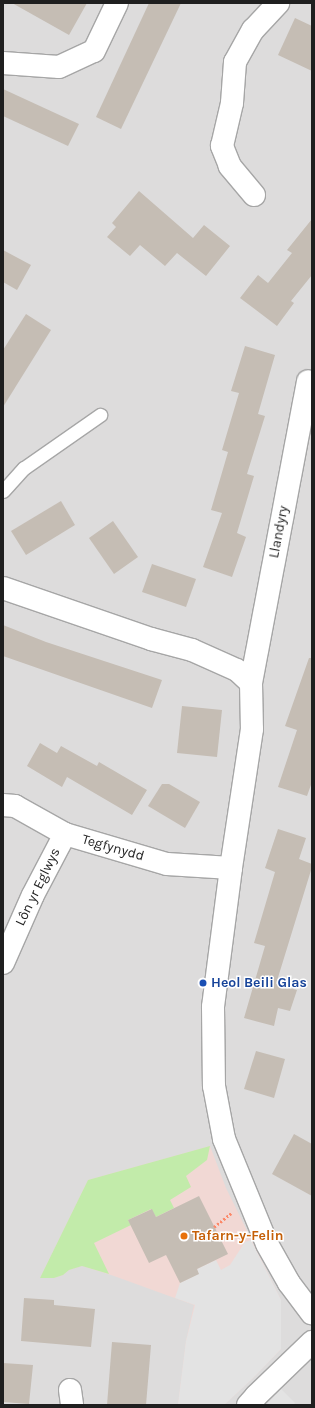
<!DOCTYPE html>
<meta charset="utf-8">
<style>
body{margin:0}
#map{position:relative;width:315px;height:1408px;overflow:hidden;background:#f0ede5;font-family:Karla,sans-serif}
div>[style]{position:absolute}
.residential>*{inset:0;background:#dddcdc}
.commercial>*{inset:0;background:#f1d8d4}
.grass>*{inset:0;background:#c2ebaa}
.parking>*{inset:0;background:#e3e3e3}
.building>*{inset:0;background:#c5bdb4}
.path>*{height:2.5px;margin-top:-1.25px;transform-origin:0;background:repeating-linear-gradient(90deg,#fc8969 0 2px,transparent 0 4px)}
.roads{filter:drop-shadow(1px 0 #a6a6a6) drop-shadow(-1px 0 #a6a6a6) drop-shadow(0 1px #a6a6a6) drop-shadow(0 -1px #a6a6a6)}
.service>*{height:13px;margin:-6.5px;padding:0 6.5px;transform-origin:6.5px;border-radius:6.5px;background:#fff}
.minor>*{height:22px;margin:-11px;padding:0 11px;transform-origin:11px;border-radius:11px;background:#fff}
.dots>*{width:11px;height:11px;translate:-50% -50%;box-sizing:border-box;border:2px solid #fff;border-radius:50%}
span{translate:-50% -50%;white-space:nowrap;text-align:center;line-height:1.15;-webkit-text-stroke:3px #fff;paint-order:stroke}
.street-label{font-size:14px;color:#1f1f1f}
.transit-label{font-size:14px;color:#164399;font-weight:700}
.left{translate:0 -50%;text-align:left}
.food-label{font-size:14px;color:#c56008;font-weight:700}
.frame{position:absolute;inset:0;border:4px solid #1f1f1f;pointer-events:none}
</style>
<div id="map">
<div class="residential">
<i style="clip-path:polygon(3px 3px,312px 3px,312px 1405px,3px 1405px)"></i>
</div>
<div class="commercial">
<i style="clip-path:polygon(210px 1146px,226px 1188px,281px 1300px,281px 1349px,252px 1379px,224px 1405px,178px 1405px,186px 1341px,194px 1305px,114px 1276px,82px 1266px,69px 1270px,63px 1275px,54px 1278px,40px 1278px,88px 1180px)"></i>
</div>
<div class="grass">
<i style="clip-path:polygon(210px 1146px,207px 1160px,186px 1176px,191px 1187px,170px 1200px,174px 1208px,156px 1217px,151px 1209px,128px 1220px,131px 1225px,94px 1243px,109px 1274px,82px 1266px,69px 1270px,63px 1275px,54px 1278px,40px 1278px,88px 1180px)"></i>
</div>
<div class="parking">
<i style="clip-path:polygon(251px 1240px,281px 1300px,281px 1349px,252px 1379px,224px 1405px,178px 1405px,186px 1341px,195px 1305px,175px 1298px,180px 1283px,198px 1274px,197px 1269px,216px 1260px,221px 1270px,230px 1265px,245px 1242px)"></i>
<i style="clip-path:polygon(281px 1389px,295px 1403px,293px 1405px,266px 1405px)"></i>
</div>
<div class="building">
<i style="clip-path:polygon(12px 3px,87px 3px,69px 35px)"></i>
<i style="clip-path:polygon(149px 3px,181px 3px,121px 129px,96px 117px)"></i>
<i style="clip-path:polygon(295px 18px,312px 26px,312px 71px,278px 55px)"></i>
<i style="clip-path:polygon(3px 89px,79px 124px,68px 146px,3px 116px)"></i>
<i style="clip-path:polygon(139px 191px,193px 238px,204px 225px,230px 246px,206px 276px,177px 253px,165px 266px,140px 245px,130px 256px,107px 237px,116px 227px,112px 223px)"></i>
<i style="clip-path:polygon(312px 219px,312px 275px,291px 301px,294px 303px,277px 326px,240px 298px,258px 275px,268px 283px,292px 253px,287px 250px)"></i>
<i style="clip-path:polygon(3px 250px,31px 265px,17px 290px,3px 282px)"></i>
<i style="clip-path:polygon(26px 314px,51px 330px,3px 407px,3px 350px)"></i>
<i style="clip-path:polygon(245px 346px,275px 355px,258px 414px,265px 416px,247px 474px,254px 476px,237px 533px,246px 537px,232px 577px,203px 567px,222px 513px,211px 510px,228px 452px,222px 450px,239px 393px,231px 391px)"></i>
<i style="clip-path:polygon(61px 501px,75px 525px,26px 555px,11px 531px)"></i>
<i style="clip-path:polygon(113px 521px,138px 557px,114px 574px,89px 538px)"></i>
<i style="clip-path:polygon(152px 564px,196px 579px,186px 607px,142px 592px)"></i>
<i style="clip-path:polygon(3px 625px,46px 642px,162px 680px,152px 708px,3px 656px)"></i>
<i style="clip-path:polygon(309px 658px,312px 658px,312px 782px,307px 796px,278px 787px,297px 730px,285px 726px)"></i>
<i style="clip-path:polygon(182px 706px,222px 710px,217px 757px,177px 753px)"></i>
<i style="clip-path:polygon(40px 743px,57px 753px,61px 746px,97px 766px,99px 762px,147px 790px,132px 815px,67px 777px,62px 787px,27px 766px)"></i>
<i style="clip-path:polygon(162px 784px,169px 784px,200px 802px,185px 828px,148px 806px)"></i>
<i style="clip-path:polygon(278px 829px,306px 838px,299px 859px,312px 864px,312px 867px,276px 984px,297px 990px,290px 1011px,278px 1008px,274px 1026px,244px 1018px,265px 946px,254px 943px,275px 872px,265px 868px)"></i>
<i style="clip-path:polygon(256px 1051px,285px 1059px,274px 1098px,244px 1089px)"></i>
<i style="clip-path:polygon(294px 1134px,312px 1144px,312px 1196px,272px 1174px)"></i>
<i style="clip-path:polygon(199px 1196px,228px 1254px,197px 1269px,199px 1274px,180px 1283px,166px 1255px,149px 1263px,128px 1220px,152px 1209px,156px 1217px)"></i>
<i style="clip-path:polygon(24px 1298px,54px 1300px,54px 1305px,95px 1309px,91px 1347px,21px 1341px)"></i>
<i style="clip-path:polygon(112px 1342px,151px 1345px,146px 1405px,107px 1405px)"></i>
<i style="clip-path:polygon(3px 1363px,33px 1365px,29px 1404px,3px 1402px)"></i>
</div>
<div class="path">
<i style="left:214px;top:1227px;width:22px;rotate:-39deg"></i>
</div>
<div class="roads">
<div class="service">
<i style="left:3px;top:491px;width:31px;rotate:-48deg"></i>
<i style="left:24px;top:468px;width:93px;rotate:-34.9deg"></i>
</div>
<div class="minor">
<i style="left:3px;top:63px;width:56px;rotate:4.1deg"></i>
<i style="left:59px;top:67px;width:38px;rotate:-25deg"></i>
<i style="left:94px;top:51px;width:53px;rotate:-64.4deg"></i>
<i style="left:254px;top:195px;width:38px;rotate:-130deg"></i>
<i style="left:230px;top:166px;width:22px;rotate:-112deg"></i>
<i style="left:222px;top:146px;width:44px;rotate:-76.9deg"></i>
<i style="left:232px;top:103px;width:41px;rotate:-85.8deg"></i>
<i style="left:235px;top:62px;width:37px;rotate:-61deg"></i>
<i style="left:253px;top:30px;width:37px;rotate:-47deg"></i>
<i style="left:3px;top:588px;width:157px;rotate:19deg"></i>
<i style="left:151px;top:639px;width:42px;rotate:15deg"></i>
<i style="left:192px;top:650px;width:49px;rotate:24deg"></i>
<i style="left:237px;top:670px;width:19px;rotate:43deg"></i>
<i style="left:251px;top:683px;width:46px;rotate:88.8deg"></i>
<i style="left:252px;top:729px;width:141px;rotate:98.6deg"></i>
<i style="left:231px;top:868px;width:140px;rotate:97.4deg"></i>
<i style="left:213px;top:1007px;width:79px;rotate:89.3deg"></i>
<i style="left:214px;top:1086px;width:54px;rotate:79.3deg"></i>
<i style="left:224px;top:1139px;width:113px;rotate:67.7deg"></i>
<i style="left:267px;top:1244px;width:45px;rotate:60.6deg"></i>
<i style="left:289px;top:1283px;width:38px;rotate:53deg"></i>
<i style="left:251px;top:683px;width:307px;rotate:-79.3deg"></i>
<i style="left:3px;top:805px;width:12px;rotate:5deg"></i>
<i style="left:15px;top:806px;width:57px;rotate:29.2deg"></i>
<i style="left:65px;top:834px;width:106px;rotate:16.4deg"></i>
<i style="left:167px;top:864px;width:64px;rotate:3.6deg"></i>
<i style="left:3px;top:963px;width:74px;rotate:-66.2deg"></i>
<i style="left:33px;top:895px;width:69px;rotate:-62.3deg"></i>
<i style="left:70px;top:1390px;width:15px;rotate:82deg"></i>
<i style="left:248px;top:1405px;width:12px;rotate:-48deg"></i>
<i style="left:256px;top:1396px;width:78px;rotate:-44deg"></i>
</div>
</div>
<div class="dots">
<i style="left:203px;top:983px;background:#1a4fb4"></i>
<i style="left:184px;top:1236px;background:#e8710a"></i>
</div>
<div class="street-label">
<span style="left:279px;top:532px;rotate:-79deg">Llandyry</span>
<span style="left:113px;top:848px;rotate:16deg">Tegfynydd</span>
<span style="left:38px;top:887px;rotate:-64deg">Lôn yr Eglwys</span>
</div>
<div class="transit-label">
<span class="left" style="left:211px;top:983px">Heol Beili Glas</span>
</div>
<div class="food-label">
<span class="left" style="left:192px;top:1236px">Tafarn-y-Felin</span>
</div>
<div class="frame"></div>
</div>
